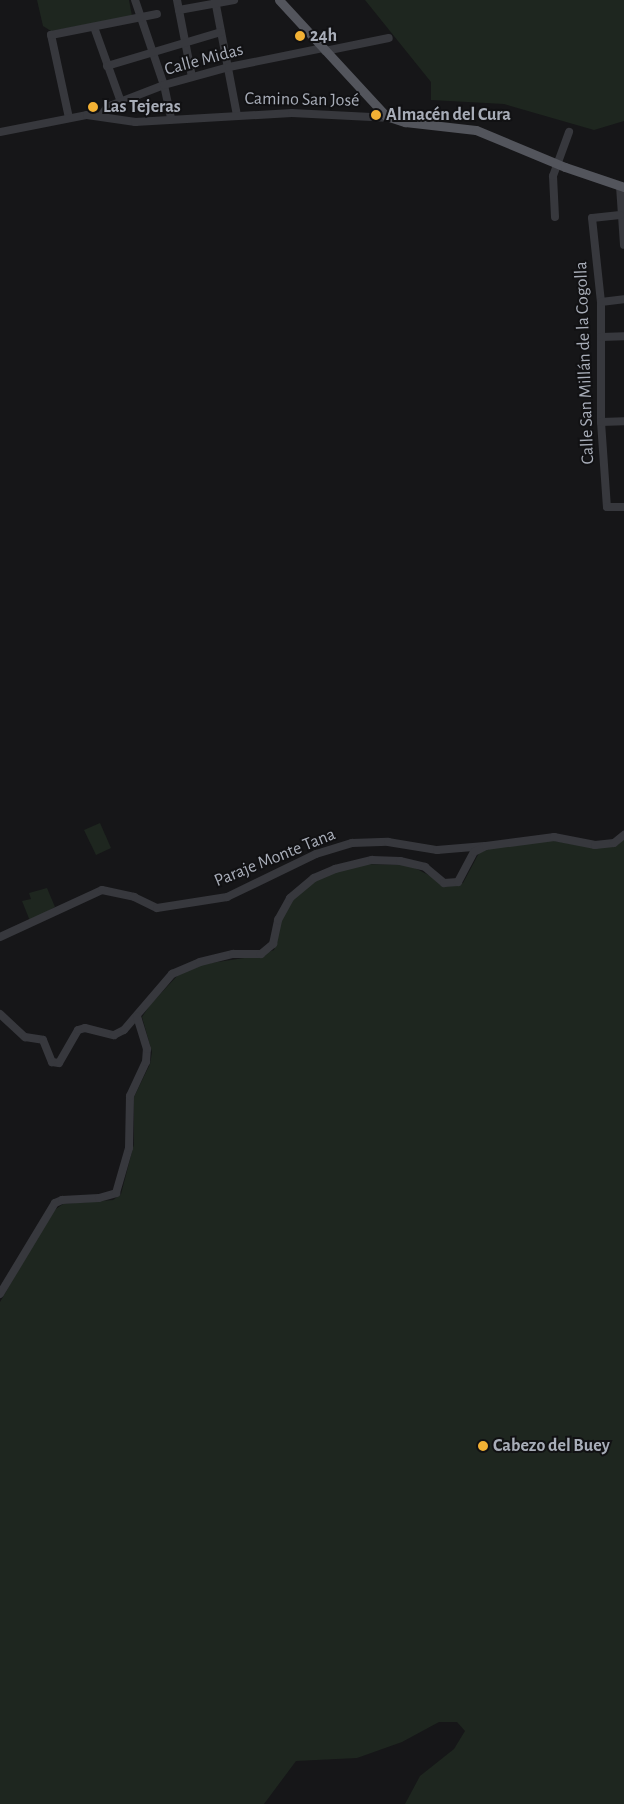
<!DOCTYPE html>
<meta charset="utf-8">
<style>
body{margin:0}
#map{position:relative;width:624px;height:1804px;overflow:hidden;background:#161618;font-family:"Alegreya Sans",sans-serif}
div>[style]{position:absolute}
.green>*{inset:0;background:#1e261f}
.minor>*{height:8px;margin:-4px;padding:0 4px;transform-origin:4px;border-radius:4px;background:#37383d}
.major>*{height:9px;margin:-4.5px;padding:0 4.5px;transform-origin:4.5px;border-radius:4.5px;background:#53555c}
.dots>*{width:14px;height:14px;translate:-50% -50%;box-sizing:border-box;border:2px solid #111113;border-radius:50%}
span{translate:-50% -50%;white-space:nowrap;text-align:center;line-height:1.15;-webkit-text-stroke:4px #111113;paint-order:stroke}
.poi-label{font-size:18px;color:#a8adb8;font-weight:700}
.left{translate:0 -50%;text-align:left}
.street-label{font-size:18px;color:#a8adb8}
</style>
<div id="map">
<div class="green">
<i style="clip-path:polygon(37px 0,129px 0,132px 16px,51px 31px,43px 26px)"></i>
<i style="clip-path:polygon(365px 0,624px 0,624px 121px,594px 130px,504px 104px,431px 100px,431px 82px)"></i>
<i style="clip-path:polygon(100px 823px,111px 848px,96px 855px,84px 830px)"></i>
<i style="clip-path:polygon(624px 839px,624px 1804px,405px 1804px,420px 1776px,454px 1749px,465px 1731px,457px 1722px,439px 1722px,402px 1742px,357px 1758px,296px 1761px,264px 1804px,0 1804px,0 1302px,53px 1211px,63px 1204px,113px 1200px,121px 1194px,134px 1144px,134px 1097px,150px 1064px,152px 1052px,142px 1017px,150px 1005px,178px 975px,204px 964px,257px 956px,274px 950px,282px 915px,293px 899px,316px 881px,336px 871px,360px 864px,409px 865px,448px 885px,463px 883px,479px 853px,492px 848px,549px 840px,595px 848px)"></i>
<i style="clip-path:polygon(47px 888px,55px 907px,30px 921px,22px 901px,31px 899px,29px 893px)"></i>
</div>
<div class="minor">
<i style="left:135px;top:0;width:90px;rotate:71.2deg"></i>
<i style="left:164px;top:85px;width:35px;rotate:78deg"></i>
<i style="left:177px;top:0;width:78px;rotate:79deg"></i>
<i style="left:215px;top:0;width:117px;rotate:79.2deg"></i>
<i style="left:179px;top:10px;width:56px;rotate:-10.3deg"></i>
<i style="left:94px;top:27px;width:80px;rotate:70.2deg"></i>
<i style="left:325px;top:51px;width:65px;rotate:-11.5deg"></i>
<i style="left:107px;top:66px;width:119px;rotate:-16.6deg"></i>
<i style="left:101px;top:116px;width:11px;rotate:-56deg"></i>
<i style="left:107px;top:107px;width:61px;rotate:-21.1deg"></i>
<i style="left:164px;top:85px;width:67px;rotate:-15.5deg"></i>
<i style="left:229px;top:67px;width:96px;rotate:-11.4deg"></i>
<i style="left:69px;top:118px;width:85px;rotate:-102.2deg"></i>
<i style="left:51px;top:35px;width:108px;rotate:-11.2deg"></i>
<i style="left:0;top:132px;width:89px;rotate:-11.1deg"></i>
<i style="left:87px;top:115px;width:49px;rotate:8.3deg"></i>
<i style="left:135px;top:122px;width:157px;rotate:-3.3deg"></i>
<i style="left:292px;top:113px;width:99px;rotate:2.9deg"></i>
<i style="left:620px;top:186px;width:59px;rotate:86.1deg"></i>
<i style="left:620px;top:215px;width:28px;rotate:174deg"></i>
<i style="left:592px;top:218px;width:84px;rotate:83.9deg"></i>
<i style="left:601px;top:302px;width:120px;rotate:90deg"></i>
<i style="left:601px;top:422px;width:85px;rotate:86deg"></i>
<i style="left:607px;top:507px;width:17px"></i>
<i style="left:555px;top:217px;width:41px;rotate:-92.8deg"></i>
<i style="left:553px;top:176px;width:47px;rotate:-70deg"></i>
<i style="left:601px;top:302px;width:23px;rotate:-7deg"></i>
<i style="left:601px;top:337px;width:23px;rotate:-2deg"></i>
<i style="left:601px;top:422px;width:23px;rotate:-2deg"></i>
<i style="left:0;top:937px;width:112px;rotate:-24.7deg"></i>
<i style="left:102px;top:890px;width:33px;rotate:12deg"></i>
<i style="left:134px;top:897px;width:25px;rotate:26deg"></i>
<i style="left:157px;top:908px;width:71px;rotate:-8.9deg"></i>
<i style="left:227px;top:897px;width:99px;rotate:-25.8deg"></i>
<i style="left:316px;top:854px;width:38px;rotate:-17deg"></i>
<i style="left:352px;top:843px;width:36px;rotate:-2deg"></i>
<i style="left:388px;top:842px;width:50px;rotate:9.3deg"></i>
<i style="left:437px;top:850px;width:48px;rotate:-4.8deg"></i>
<i style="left:0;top:1014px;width:34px;rotate:43deg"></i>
<i style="left:25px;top:1037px;width:18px;rotate:9deg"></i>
<i style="left:43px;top:1040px;width:24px;rotate:68deg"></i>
<i style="left:52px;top:1062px;width:7px;rotate:8deg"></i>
<i style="left:59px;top:1063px;width:38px;rotate:-60deg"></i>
<i style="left:78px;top:1030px;width:7px;rotate:-16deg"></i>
<i style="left:85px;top:1028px;width:30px;rotate:14deg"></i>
<i style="left:114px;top:1035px;width:11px;rotate:-27deg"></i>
<i style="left:124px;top:1030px;width:74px;rotate:-49.4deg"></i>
<i style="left:172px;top:974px;width:30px;rotate:-23deg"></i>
<i style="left:200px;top:962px;width:34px;rotate:-14deg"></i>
<i style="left:233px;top:954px;width:28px"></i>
<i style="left:261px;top:954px;width:16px;rotate:-40deg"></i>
<i style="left:273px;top:944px;width:25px;rotate:-78deg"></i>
<i style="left:278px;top:920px;width:25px;rotate:-61deg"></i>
<i style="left:290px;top:898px;width:31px;rotate:-40deg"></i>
<i style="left:314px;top:878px;width:23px;rotate:-23deg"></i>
<i style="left:335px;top:869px;width:38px;rotate:-14deg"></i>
<i style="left:372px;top:860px;width:28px;rotate:2deg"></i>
<i style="left:400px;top:861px;width:26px;rotate:13deg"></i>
<i style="left:425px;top:867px;width:25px;rotate:40deg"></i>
<i style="left:444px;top:883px;width:14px;rotate:-4deg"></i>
<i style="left:458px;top:882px;width:34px;rotate:-62deg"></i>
<i style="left:474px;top:852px;width:13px;rotate:-27deg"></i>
<i style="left:486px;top:846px;width:69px;rotate:-7.5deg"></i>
<i style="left:554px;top:837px;width:42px;rotate:11deg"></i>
<i style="left:595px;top:845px;width:19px;rotate:-6deg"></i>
<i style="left:614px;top:843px;width:13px;rotate:-39deg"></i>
<i style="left:0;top:1294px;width:106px;rotate:-58.9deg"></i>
<i style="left:55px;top:1203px;width:8px;rotate:-23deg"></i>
<i style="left:62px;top:1200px;width:37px;rotate:-3deg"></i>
<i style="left:99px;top:1198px;width:18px;rotate:-16deg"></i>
<i style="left:116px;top:1193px;width:47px;rotate:-73.9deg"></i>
<i style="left:129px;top:1148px;width:52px;rotate:-88.9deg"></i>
<i style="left:130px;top:1096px;width:38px;rotate:-65deg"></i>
<i style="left:146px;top:1062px;width:13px;rotate:-86deg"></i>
<i style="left:147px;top:1049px;width:34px;rotate:-107deg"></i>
</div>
<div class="major">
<i style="left:279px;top:0;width:158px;rotate:47.3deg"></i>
<i style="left:386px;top:116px;width:20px;rotate:18deg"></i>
<i style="left:405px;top:122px;width:71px;rotate:6.4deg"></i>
<i style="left:476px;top:130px;width:96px;rotate:22.6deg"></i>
<i style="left:565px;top:167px;width:62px;rotate:18.7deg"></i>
</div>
<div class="dots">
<i style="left:300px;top:36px;background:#f2b134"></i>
<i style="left:93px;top:107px;background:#f2b134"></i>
<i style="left:376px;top:115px;background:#f2b134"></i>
<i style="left:483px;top:1446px;background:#f2b134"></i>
</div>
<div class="poi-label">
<span class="left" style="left:310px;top:36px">24h</span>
<span class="left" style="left:103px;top:107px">Las Tejeras</span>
<span class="left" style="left:386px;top:115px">Almacén del Cura</span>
<span class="left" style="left:493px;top:1446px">Cabezo del Buey</span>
</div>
<div class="street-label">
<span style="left:204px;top:60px;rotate:-15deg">Calle Midas</span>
<span style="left:302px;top:100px;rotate:1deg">Camino San José</span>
<span style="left:585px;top:363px;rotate:-92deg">Calle San Millán de la Cogolla</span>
<span style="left:275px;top:858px;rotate:-22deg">Paraje Monte Tana</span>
</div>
</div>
